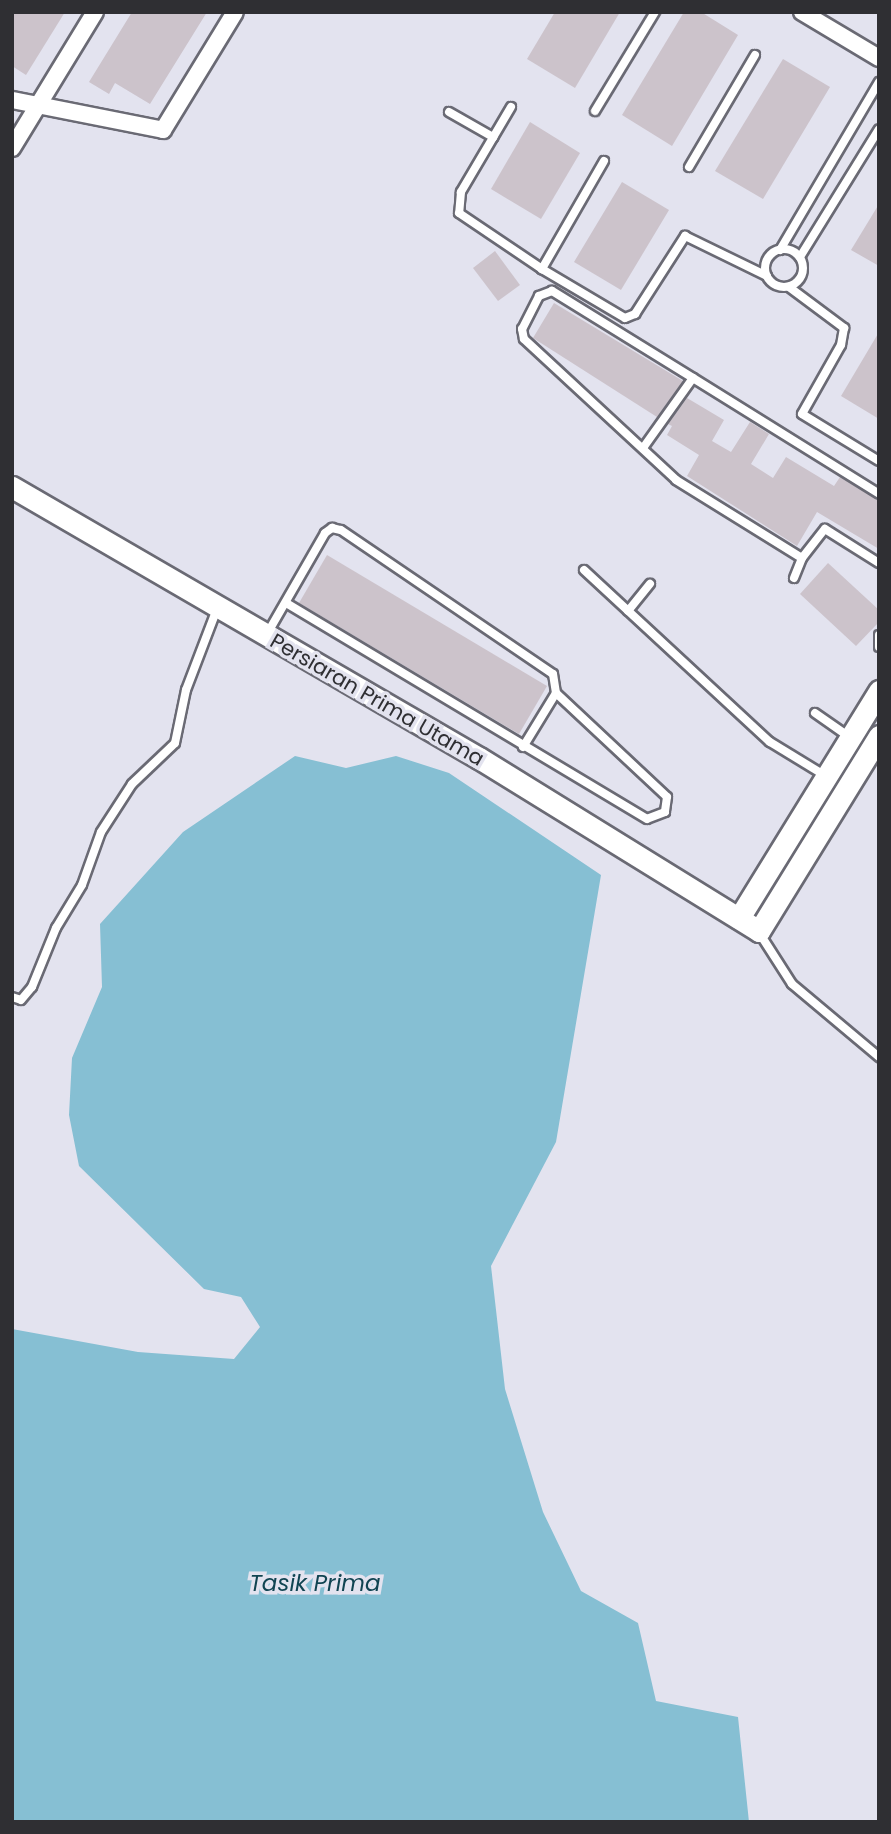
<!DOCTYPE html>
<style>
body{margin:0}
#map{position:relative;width:891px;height:1834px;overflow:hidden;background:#e3e3ef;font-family:Poppins,sans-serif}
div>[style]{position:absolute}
.water>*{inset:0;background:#86bfd3}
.building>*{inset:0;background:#ccc3cb}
.roads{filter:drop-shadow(2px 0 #6a6a74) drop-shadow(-2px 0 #6a6a74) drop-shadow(0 2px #6a6a74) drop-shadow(0 -2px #6a6a74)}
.lane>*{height:8px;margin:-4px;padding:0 4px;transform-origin:4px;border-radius:4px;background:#fff}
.lane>.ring{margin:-4px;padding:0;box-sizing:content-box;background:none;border:8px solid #fff;border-radius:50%}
.street>*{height:16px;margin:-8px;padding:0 8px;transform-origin:8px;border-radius:8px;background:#fff}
.secondary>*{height:21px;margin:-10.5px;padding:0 10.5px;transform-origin:10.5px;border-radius:10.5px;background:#fff}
span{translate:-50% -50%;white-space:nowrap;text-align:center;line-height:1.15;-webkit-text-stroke:7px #e3e3ef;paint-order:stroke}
.street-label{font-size:21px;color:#2f2f33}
.water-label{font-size:23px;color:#114452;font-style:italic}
.frame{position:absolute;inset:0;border:14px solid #2f2f33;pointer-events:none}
</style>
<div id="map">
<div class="water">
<i style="clip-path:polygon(295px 756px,346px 768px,396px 756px,449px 773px,601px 875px,556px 1142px,491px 1266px,505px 1389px,543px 1512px,581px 1591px,638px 1623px,656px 1701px,738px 1717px,749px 1822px,12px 1822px,12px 1329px,138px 1352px,234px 1359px,260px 1327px,241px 1297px,204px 1289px,79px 1166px,69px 1115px,72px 1058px,102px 987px,100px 924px,183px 832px)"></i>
</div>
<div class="building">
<i style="clip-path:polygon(12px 12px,65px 12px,26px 75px,12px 66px)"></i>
<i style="clip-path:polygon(132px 12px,207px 12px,150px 104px,115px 83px,109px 94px,89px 82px)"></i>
<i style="clip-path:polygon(555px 12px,620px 12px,575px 88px,527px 59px)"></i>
<i style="clip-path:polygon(684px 12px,701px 12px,738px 35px,672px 146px,622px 115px)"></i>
<i style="clip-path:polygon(783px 59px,830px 87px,763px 199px,715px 171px)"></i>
<i style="clip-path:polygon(530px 122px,580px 153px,541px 219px,491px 189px)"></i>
<i style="clip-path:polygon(622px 182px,669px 210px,621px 290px,574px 262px)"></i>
<i style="clip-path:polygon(879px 204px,879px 266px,851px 250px)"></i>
<i style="clip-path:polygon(495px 251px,520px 285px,498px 301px,473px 268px)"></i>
<i style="clip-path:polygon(554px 303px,683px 381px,657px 417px,533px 338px)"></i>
<i style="clip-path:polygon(879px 332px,879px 419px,841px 396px)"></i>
<i style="clip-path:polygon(687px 398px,724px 420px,712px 441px,731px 452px,750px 422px,769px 434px,751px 464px,773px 478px,786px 457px,834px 486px,840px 477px,879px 500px,879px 549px,817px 512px,797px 546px,687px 476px,699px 455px,667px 435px,672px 426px,668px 424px)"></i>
<i style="clip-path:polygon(327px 555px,547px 686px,519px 734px,299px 603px)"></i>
<i style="clip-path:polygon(828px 563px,879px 610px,879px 622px,856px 646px,800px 594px)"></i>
</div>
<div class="roads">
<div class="lane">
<i style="left:511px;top:107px;width:99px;rotate:120.5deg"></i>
<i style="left:461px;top:192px;width:21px;rotate:95deg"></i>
<i style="left:459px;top:213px;width:100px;rotate:34deg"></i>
<i style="left:595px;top:111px;width:116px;rotate:-58.8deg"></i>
<i style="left:449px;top:112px;width:51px;rotate:29.6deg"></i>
<i style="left:604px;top:161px;width:125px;rotate:119.9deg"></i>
<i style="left:542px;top:269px;width:96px;rotate:30.6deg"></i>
<i style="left:625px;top:318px;width:11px;rotate:-22deg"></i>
<i style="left:635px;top:314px;width:93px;rotate:-57.3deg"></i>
<i style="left:685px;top:236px;width:91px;rotate:26deg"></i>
<i style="left:689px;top:167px;width:130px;rotate:-59.5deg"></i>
<i class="ring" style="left:765px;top:249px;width:30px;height:30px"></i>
<i style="left:780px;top:250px;width:195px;rotate:-59.5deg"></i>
<i style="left:800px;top:257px;width:150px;rotate:-58.3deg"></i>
<i style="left:789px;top:287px;width:69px;rotate:36.7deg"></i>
<i style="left:844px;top:328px;width:17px;rotate:100deg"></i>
<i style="left:841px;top:345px;width:79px;rotate:119.5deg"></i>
<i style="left:802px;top:414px;width:90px;rotate:31.4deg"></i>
<i style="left:693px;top:378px;width:166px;rotate:-148.3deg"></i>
<i style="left:552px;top:291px;width:14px;rotate:159deg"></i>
<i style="left:539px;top:296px;width:37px;rotate:117deg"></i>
<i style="left:522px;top:329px;width:10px;rotate:79deg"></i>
<i style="left:524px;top:339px;width:207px;rotate:42.8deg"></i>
<i style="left:676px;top:480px;width:148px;rotate:31.8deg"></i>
<i style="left:643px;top:448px;width:86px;rotate:-54.5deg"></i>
<i style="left:693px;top:378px;width:219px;rotate:31.9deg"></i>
<i style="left:584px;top:570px;width:253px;rotate:42.8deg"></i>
<i style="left:770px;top:742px;width:63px;rotate:31.4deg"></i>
<i style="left:794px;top:578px;width:22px;rotate:-68deg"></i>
<i style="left:802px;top:558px;width:37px;rotate:-52deg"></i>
<i style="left:825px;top:529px;width:64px;rotate:32.2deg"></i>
<i style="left:628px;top:611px;width:35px;rotate:-51deg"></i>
<i style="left:267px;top:634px;width:116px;rotate:-60.1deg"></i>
<i style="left:325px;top:533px;width:9px;rotate:-36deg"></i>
<i style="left:332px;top:528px;width:9px;rotate:13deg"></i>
<i style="left:341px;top:530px;width:256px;rotate:34.2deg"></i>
<i style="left:553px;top:674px;width:19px;rotate:81deg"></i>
<i style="left:556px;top:693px;width:152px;rotate:43.1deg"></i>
<i style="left:667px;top:797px;width:15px;rotate:98deg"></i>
<i style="left:665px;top:812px;width:19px;rotate:159deg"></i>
<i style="left:647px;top:819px;width:421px;rotate:-149.1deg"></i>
<i style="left:879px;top:635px;width:12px;rotate:90deg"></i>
<i style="left:815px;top:713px;width:40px;rotate:34.9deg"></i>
<i style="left:523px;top:747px;width:63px;rotate:-58.6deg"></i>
<i style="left:760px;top:934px;width:59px;rotate:57.4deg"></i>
<i style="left:792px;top:984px;width:114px;rotate:40deg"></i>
<i style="left:12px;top:997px;width:9px;rotate:18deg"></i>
<i style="left:21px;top:1000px;width:17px;rotate:-50deg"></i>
<i style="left:32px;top:987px;width:64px;rotate:-67.9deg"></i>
<i style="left:56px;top:928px;width:50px;rotate:-58.8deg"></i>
<i style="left:82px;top:885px;width:56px;rotate:-70.3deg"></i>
<i style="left:101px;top:832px;width:57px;rotate:-57.1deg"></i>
<i style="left:132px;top:784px;width:59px;rotate:-43.6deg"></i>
<i style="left:175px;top:743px;width:54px;rotate:-78.3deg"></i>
<i style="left:186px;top:690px;width:87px;rotate:-69.1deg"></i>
</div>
<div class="street">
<i style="left:802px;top:12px;width:90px;rotate:30.9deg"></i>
<i style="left:12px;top:100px;width:154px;rotate:11.2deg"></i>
<i style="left:163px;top:130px;width:138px;rotate:-58.6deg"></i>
<i style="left:12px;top:148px;width:159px;rotate:-58.6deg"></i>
</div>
<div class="secondary">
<i style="left:12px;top:487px;width:540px;rotate:30.13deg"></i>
<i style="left:479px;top:758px;width:329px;rotate:31.7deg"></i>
<i style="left:759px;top:931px;width:229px;rotate:-58.4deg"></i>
<i style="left:739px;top:918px;width:267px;rotate:-58.3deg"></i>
</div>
</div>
<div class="street-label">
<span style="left:377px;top:700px;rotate:30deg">Persiaran Prima Utama</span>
</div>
<div class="water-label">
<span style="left:315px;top:1583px">Tasik Prima</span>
</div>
<div class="frame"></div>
</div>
